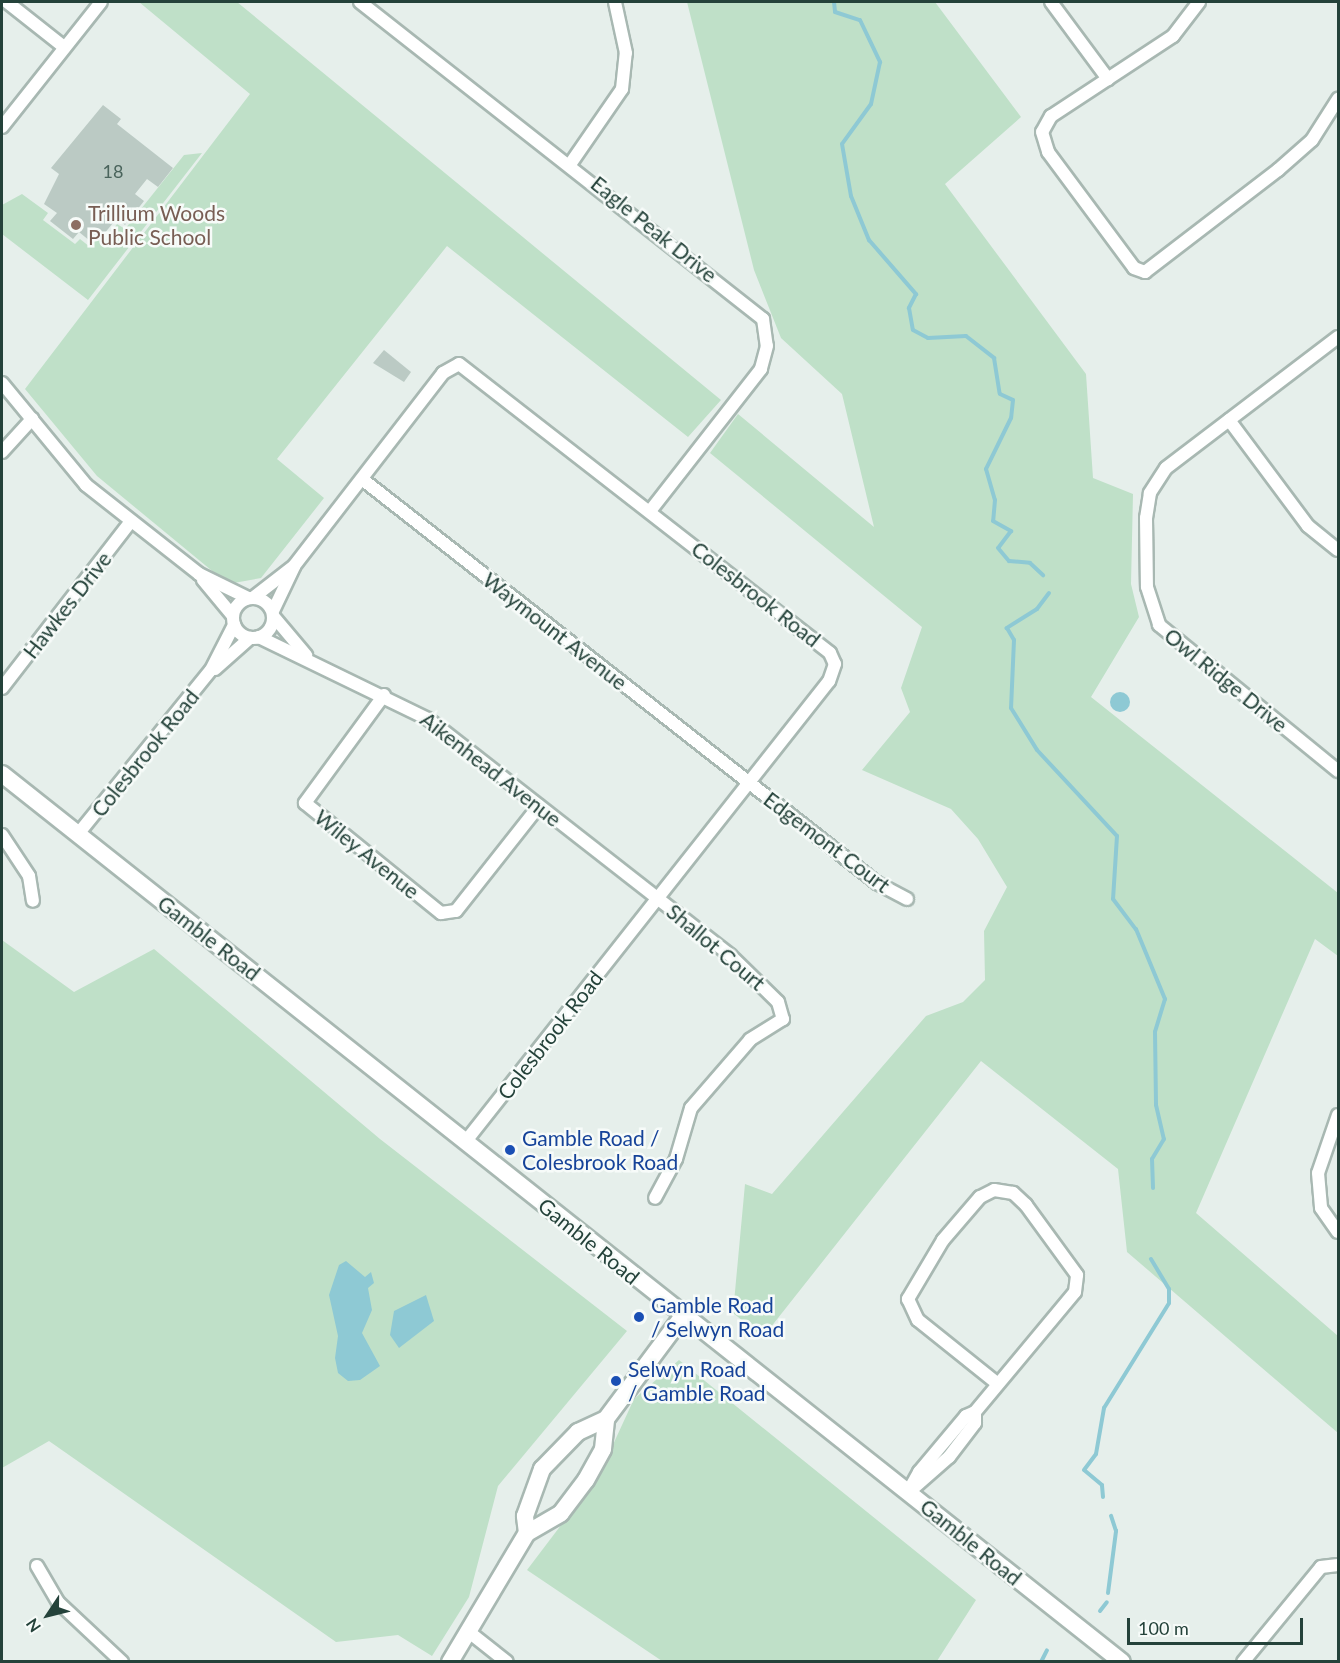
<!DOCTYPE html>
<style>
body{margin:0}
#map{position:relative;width:1340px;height:1663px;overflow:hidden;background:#e6efeb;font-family:Lato,sans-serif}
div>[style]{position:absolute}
.green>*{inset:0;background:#bfe0c8}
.water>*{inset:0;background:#8ec9d4}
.round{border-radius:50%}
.stream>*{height:4px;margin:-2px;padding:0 2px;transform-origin:2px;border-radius:2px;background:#8ec9d4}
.building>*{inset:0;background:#bbcac4}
.roads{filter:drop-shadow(2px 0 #a8b8b2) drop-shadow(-2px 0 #a8b8b2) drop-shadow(0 2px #a8b8b2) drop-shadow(0 -2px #a8b8b2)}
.street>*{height:12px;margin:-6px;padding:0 6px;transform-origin:6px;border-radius:6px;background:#fff}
.street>.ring{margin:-6px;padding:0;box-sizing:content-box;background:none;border:12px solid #fff;border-radius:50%}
.secondary>*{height:16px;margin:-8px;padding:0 8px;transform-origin:8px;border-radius:8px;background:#fff}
.dots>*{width:16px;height:16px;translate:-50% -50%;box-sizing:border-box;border:3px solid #f7fbf9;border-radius:50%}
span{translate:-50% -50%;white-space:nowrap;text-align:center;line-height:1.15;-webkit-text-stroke:5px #f7fbf9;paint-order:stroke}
.number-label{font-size:18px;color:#4a645c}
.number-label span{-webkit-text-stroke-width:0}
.education-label{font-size:21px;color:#785e54}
.left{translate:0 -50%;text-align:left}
.street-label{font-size:21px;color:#24423a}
.transit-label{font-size:21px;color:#164399}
.frame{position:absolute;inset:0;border:3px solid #24423a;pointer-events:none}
.north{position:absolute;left:18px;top:1585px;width:60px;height:60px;-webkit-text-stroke:4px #f7fbf9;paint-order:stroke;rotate:235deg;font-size:16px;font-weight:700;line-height:24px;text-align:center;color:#24423a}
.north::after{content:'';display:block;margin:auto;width:21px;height:27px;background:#24423a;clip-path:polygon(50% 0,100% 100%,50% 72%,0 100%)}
.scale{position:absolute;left:1127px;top:1618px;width:176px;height:27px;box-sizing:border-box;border:3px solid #24423a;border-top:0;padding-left:8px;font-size:18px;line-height:21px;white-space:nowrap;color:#24423a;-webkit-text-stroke:4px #f7fbf9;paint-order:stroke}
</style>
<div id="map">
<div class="green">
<i style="clip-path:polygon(139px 2px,237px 2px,721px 400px,688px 437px,447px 246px,277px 459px,324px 498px,261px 578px,228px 584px,97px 476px,25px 389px,250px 94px)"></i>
<i style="clip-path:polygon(687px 2px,935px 2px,1021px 117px,945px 184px,1086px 374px,1093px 478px,1133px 494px,1131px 584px,1139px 617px,1091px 697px,1338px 893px,1338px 956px,1315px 939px,1196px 1213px,1338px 1336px,1338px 1433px,1127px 1252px,1118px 1169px,981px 1061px,763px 1337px,733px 1313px,745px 1184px,772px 1194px,926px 1016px,963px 1002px,985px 980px,984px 931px,1007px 887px,978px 839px,951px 809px,862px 770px,910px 712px,901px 688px,922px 627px,710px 453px,738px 414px,874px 527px,842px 394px,781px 338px,754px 270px)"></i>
<i style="clip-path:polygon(202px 153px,88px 300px,2px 234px,2px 205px,22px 194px,48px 213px,43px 220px,75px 244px,80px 239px,90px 247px,98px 237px,105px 241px,117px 224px,125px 229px,184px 155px)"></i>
<i style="clip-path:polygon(2px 940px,74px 992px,154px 949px,380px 1139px,627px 1331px,498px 1486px,469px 1597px,432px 1656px,398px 1635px,336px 1642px,49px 1441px,2px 1468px)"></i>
<i style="clip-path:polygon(679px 1360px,976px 1600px,937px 1661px,662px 1661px,527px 1570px,599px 1475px,634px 1399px)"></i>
</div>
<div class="water">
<i class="round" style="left:1110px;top:692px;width:20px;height:20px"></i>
<i style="clip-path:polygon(346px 1261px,365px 1277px,371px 1272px,374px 1283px,368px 1288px,372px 1310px,362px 1333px,380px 1366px,360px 1380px,348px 1381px,338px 1373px,335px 1358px,338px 1336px,329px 1295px,339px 1265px)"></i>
<i style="clip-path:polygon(426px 1295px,434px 1321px,399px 1348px,390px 1335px,394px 1311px)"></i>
</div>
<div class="stream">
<i style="left:834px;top:2px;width:10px;rotate:84deg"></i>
<i style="left:835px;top:12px;width:26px;rotate:18deg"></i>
<i style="left:860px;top:20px;width:47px;rotate:64.5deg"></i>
<i style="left:880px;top:62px;width:43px;rotate:102.1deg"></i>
<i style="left:871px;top:104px;width:49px;rotate:125.9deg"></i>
<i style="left:842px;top:144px;width:53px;rotate:80.2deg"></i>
<i style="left:851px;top:196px;width:48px;rotate:67.8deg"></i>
<i style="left:869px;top:240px;width:72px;rotate:49deg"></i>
<i style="left:916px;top:294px;width:16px;rotate:117deg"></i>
<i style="left:909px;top:308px;width:22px;rotate:80deg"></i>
<i style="left:913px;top:330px;width:17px;rotate:28deg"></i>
<i style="left:928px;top:338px;width:38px;rotate:-3deg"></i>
<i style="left:966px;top:336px;width:36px;rotate:38deg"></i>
<i style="left:994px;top:358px;width:36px;rotate:81deg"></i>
<i style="left:1000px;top:394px;width:14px;rotate:25deg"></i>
<i style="left:1013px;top:400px;width:18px;rotate:96deg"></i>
<i style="left:1011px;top:418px;width:57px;rotate:116.1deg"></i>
<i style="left:986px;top:469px;width:32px;rotate:74deg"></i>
<i style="left:995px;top:500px;width:21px;rotate:95deg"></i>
<i style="left:993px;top:521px;width:21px;rotate:29deg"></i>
<i style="left:1011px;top:531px;width:21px;rotate:127deg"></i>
<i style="left:998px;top:548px;width:17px;rotate:50deg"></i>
<i style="left:1009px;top:561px;width:21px;rotate:5deg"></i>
<i style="left:1030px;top:563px;width:18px;rotate:43deg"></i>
<i style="left:1049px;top:593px;width:20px;rotate:127deg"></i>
<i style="left:1037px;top:609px;width:36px;rotate:148deg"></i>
<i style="left:1007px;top:628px;width:14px;rotate:60deg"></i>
<i style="left:1014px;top:640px;width:68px;rotate:92.5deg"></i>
<i style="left:1011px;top:708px;width:49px;rotate:58.2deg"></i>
<i style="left:1037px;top:750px;width:117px;rotate:47.1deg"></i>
<i style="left:1117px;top:836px;width:63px;rotate:93.6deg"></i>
<i style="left:1113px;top:899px;width:38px;rotate:53deg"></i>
<i style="left:1136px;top:929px;width:76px;rotate:67.5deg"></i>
<i style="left:1165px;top:999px;width:34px;rotate:107deg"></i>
<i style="left:1155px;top:1032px;width:73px;rotate:89.2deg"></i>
<i style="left:1156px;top:1105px;width:35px;rotate:77deg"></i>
<i style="left:1164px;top:1139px;width:23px;rotate:121deg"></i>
<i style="left:1152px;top:1159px;width:29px;rotate:88deg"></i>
<i style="left:1103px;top:1497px;width:12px;rotate:-95deg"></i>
<i style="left:1102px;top:1485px;width:23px;rotate:-140deg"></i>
<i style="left:1084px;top:1470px;width:20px;rotate:-53deg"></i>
<i style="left:1096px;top:1454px;width:47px;rotate:-80.1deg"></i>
<i style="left:1104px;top:1408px;width:123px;rotate:-58.2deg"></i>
<i style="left:1169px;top:1303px;width:14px;rotate:-90deg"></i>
<i style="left:1169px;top:1289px;width:35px;rotate:-121deg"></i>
<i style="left:1108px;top:1593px;width:63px;rotate:-82.6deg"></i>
<i style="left:1116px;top:1531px;width:16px;rotate:-108deg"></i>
<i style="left:1100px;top:1611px;width:11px;rotate:-52deg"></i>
<i style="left:1041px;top:1662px;width:13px;rotate:-63deg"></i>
</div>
<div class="building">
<i style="clip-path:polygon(103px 105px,121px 119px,117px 124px,173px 168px,158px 187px,147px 179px,135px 194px,144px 201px,125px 225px,117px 218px,104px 234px,99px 230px,90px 241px,79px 232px,73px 239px,50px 221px,57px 213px,44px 204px,59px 174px,51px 168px)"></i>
<i style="clip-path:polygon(384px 350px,411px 372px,404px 382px,373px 363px)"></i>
</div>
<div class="roads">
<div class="street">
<i style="left:7px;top:2px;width:73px;rotate:38.3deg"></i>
<i style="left:360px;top:2px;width:513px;rotate:38.19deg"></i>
<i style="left:763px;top:319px;width:27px;rotate:82deg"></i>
<i style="left:767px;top:346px;width:24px;rotate:105deg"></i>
<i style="left:761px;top:369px;width:180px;rotate:128deg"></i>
<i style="left:1051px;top:2px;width:96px;rotate:53.5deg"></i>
<i style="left:1199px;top:2px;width:43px;rotate:127.4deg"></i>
<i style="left:1173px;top:36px;width:146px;rotate:146.7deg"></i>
<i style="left:1051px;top:116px;width:18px;rotate:119deg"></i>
<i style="left:1042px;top:132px;width:21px;rotate:73deg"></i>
<i style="left:1048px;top:152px;width:144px;rotate:53.4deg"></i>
<i style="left:1134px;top:268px;width:12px;rotate:20deg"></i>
<i style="left:1145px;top:272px;width:168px;rotate:-37.5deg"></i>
<i style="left:1278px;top:170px;width:45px;rotate:-41.4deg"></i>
<i style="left:1312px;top:140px;width:49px;rotate:-57.6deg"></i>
<i style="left:2px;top:127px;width:159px;rotate:-51.6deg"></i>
<i style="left:571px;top:163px;width:90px;rotate:-55.4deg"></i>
<i style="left:622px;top:89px;width:36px;rotate:-84deg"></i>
<i style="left:626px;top:53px;width:52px;rotate:-102.2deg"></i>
<i style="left:1338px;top:337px;width:216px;rotate:142.7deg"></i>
<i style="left:1166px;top:468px;width:30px;rotate:123deg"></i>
<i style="left:1150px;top:493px;width:25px;rotate:99deg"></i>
<i style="left:1146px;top:518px;width:69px;rotate:89.2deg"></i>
<i style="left:1147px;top:587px;width:40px;rotate:72deg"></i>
<i style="left:1159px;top:625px;width:231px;rotate:39.2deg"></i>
<i style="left:2px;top:383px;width:132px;rotate:50.5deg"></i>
<i style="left:86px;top:485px;width:144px;rotate:38.2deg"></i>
<i style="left:199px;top:574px;width:55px;rotate:26.1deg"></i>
<i style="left:1229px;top:420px;width:132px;rotate:53.3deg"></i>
<i style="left:1308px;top:526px;width:38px;rotate:39deg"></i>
<i style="left:2px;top:452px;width:45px;rotate:-47.7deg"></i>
<i style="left:362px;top:479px;width:655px;rotate:38.11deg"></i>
<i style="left:877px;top:883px;width:34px;rotate:28deg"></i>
<i style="left:203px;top:580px;width:47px;rotate:50.2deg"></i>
<i style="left:254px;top:597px;width:51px;rotate:-37.8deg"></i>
<i style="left:294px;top:566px;width:244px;rotate:-52.3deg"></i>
<i style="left:443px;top:373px;width:18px;rotate:-29deg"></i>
<i style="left:459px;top:364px;width:470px;rotate:37.9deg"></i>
<i style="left:830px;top:653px;width:12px;rotate:66deg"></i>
<i style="left:835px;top:664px;width:18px;rotate:109deg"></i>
<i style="left:829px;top:681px;width:586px;rotate:128.28deg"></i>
<i class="ring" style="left:233px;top:598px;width:28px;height:28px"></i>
<i style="left:273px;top:611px;width:49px;rotate:-64.5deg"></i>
<i style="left:274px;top:617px;width:50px;rotate:49.9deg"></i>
<i style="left:259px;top:637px;width:188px;rotate:25.9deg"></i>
<i style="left:428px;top:719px;width:383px;rotate:38deg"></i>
<i style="left:730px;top:955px;width:67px;rotate:44.4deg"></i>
<i style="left:778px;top:1002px;width:18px;rotate:74deg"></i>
<i style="left:783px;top:1019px;width:39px;rotate:148deg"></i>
<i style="left:750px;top:1040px;width:90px;rotate:130.9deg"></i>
<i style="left:691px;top:1108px;width:53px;rotate:106.4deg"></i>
<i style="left:676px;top:1159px;width:44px;rotate:118.3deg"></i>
<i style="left:215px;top:669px;width:47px;rotate:-41.5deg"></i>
<i style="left:2px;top:688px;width:211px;rotate:-52.3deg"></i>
<i style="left:384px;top:695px;width:134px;rotate:126.2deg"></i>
<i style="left:305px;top:803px;width:175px;rotate:39deg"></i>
<i style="left:441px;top:913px;width:15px;rotate:-8deg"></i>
<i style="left:456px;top:911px;width:134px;rotate:-51.7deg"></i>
<i style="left:78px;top:834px;width:211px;rotate:-51deg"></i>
<i style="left:211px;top:670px;width:51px;rotate:-62.9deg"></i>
<i style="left:2px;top:835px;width:49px;rotate:56.6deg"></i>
<i style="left:29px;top:876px;width:25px;rotate:81deg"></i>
<i style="left:1338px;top:1115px;width:61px;rotate:109deg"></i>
<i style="left:1318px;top:1173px;width:35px;rotate:85deg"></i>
<i style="left:1321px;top:1208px;width:29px;rotate:55deg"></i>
<i style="left:908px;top:1492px;width:23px;rotate:-61deg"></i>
<i style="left:919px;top:1472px;width:73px;rotate:-50deg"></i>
<i style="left:966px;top:1416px;width:10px;rotate:-24deg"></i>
<i style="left:975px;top:1412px;width:156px;rotate:-50.2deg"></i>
<i style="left:1075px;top:1292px;width:17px;rotate:-83deg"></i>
<i style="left:1077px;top:1275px;width:87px;rotate:-126.1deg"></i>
<i style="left:1026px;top:1205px;width:18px;rotate:-137deg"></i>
<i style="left:1013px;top:1193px;width:19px;rotate:-171deg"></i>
<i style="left:994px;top:1190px;width:16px;rotate:153deg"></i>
<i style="left:980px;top:1197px;width:57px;rotate:130.7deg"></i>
<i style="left:943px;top:1240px;width:69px;rotate:120.7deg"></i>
<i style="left:908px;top:1299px;width:23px;rotate:65deg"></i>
<i style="left:918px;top:1320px;width:102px;rotate:38.7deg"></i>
<i style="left:909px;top:1492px;width:53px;rotate:-41.2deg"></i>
<i style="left:949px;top:1457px;width:43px;rotate:-52.6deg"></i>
<i style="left:975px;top:1423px;width:11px;rotate:-90deg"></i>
<i style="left:37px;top:1566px;width:42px;rotate:59.7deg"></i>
<i style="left:58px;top:1602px;width:88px;rotate:43.2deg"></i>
<i style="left:469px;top:1632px;width:48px;rotate:38.3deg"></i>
<i style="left:1243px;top:1662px;width:123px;rotate:-50.6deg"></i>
<i style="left:1321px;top:1567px;width:17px;rotate:-7deg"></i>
</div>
<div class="secondary">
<i style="left:2px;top:774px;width:1429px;rotate:38.41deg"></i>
<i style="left:527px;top:1533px;width:17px;rotate:-97deg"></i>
<i style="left:525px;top:1516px;width:50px;rotate:-70.1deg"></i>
<i style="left:542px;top:1469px;width:52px;rotate:-45.8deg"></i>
<i style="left:578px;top:1432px;width:31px;rotate:-25deg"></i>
<i style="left:606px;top:1419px;width:127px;rotate:-53.3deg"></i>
<i style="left:450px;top:1662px;width:150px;rotate:-59.2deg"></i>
<i style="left:527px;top:1533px;width:39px;rotate:-30deg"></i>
<i style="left:561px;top:1513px;width:41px;rotate:-52.9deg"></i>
<i style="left:586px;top:1480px;width:35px;rotate:-61deg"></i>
<i style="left:603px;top:1449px;width:30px;rotate:-84deg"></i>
</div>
</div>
<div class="dots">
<i style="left:76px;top:225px;background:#8d6e63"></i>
<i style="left:510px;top:1150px;background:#1a4fb4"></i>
<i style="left:639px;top:1317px;background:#1a4fb4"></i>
<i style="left:616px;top:1381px;background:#1a4fb4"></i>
</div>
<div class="number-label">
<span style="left:113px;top:171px">18</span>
</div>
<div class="education-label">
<span class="left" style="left:88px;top:225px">Trillium Woods<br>Public School</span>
</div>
<div class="street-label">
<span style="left:654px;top:229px;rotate:39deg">Eagle Peak Drive</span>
<span style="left:756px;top:594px;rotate:38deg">Colesbrook Road</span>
<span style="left:67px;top:605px;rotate:-52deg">Hawkes Drive</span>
<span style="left:555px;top:631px;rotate:38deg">Waymount Avenue</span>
<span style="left:1226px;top:680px;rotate:39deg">Owl Ridge Drive</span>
<span style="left:145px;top:753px;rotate:-51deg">Colesbrook Road</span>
<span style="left:491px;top:769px;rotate:38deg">Aikenhead Avenue</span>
<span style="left:827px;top:842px;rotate:37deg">Edgemont Court</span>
<span style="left:367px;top:854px;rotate:39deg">Wiley Avenue</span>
<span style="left:209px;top:938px;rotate:38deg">Gamble Road</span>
<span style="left:716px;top:947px;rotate:40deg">Shallot Court</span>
<span style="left:550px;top:1035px;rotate:-52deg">Colesbrook Road</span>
<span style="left:589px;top:1241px;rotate:39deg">Gamble Road</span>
<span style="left:971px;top:1542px;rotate:39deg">Gamble Road</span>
</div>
<div class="transit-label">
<span class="left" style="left:522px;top:1150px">Gamble Road /<br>Colesbrook Road</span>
<span class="left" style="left:651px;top:1317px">Gamble Road<br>/ Selwyn Road</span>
<span class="left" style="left:628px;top:1381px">Selwyn Road<br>/ Gamble Road</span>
</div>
<div class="frame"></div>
<div class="north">N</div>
<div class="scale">100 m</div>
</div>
